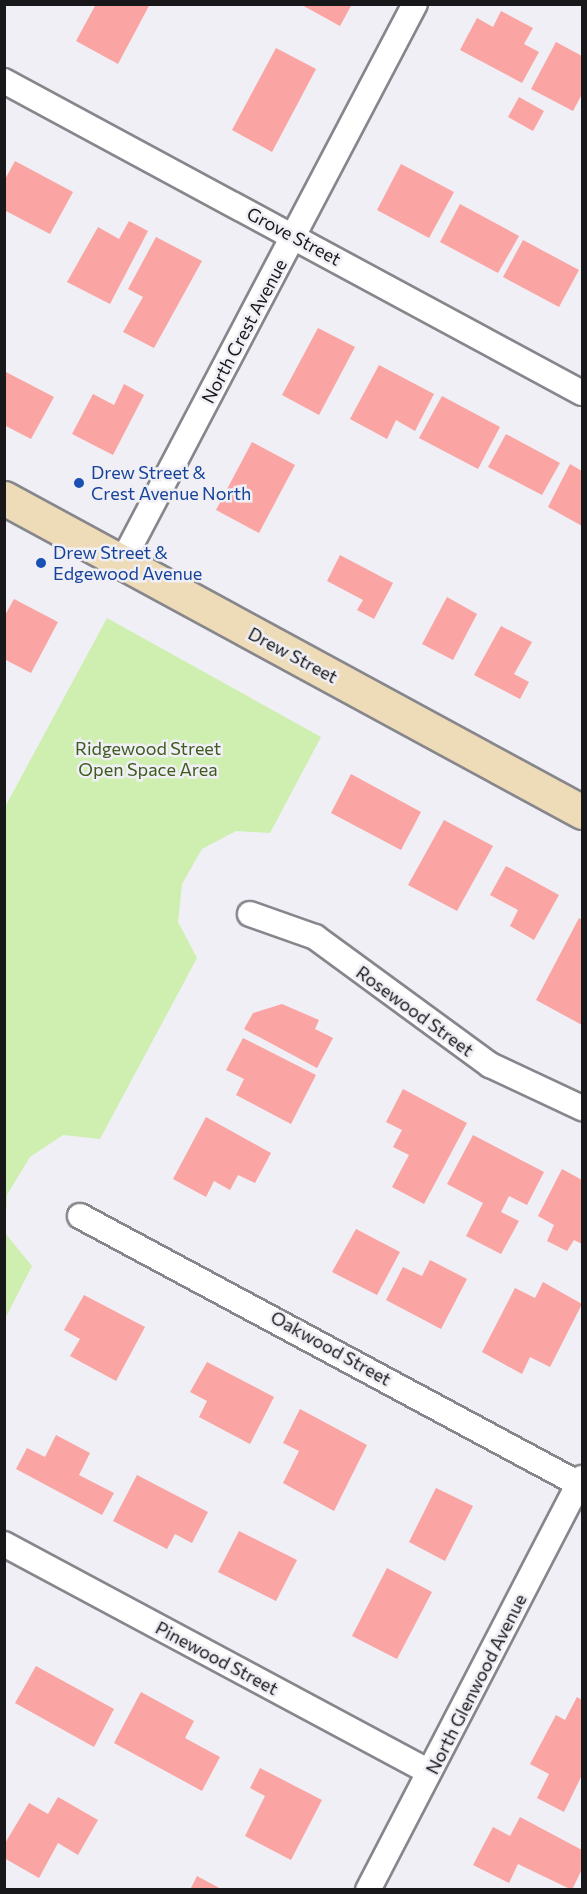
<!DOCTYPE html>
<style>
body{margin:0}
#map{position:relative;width:587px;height:1894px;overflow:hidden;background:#efeff5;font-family:Commissioner,sans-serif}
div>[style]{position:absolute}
.green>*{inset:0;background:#cfefb0}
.building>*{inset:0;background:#faa5a3}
.roads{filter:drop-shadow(2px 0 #86868c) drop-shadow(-2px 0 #86868c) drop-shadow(0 2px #86868c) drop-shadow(0 -2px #86868c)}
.minor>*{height:24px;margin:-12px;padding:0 12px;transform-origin:12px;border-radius:12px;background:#fff}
.secondary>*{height:33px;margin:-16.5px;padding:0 16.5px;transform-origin:16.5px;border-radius:16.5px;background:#eedcb8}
.dots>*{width:16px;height:16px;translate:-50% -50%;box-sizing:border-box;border:3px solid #efeff5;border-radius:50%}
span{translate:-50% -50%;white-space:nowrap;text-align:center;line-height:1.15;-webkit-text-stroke:5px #efeff5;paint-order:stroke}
.street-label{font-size:18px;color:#18181a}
.transit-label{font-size:18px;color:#164399}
.left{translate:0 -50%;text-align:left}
.park-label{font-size:18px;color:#405b1e}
.frame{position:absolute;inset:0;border:6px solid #18181a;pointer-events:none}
</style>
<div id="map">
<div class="green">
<i style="clip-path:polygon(107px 618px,321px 737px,270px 833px,236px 831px,202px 849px,182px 884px,178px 922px,197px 958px,100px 1139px,63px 1135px,30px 1157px,7px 1195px,5px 1233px,32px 1266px,5px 1319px,5px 807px)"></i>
</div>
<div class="building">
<i style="clip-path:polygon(96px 4px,150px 4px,118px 64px,76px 41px)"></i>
<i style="clip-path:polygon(300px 4px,352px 4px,340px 26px)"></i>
<i style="clip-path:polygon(501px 11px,533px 28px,524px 44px,539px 52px,522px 83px,460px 50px,477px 18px,493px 27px)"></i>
<i style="clip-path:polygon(556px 42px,582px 56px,582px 94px,573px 111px,531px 89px)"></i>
<i style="clip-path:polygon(276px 48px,316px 69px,272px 152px,232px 130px)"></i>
<i style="clip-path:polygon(519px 97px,544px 111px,533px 131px,508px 117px)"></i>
<i style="clip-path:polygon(15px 161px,73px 192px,50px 234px,4px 210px,4px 181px)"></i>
<i style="clip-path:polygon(401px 164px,454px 192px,429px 238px,377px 210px)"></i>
<i style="clip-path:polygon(460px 204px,519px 236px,498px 273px,440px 242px)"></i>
<i style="clip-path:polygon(129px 221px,148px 231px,110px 304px,67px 282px,98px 227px,119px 239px)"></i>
<i style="clip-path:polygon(156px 237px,202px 261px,154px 348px,123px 332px,143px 297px,128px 289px)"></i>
<i style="clip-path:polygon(523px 240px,579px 270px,559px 307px,503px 277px)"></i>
<i style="clip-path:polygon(318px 328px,355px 347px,319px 415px,282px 395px)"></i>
<i style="clip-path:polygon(379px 365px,434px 394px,415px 431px,396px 420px,387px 439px,350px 419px)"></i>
<i style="clip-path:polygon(4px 371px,54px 397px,31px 439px,4px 425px)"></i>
<i style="clip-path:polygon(124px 384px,144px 395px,113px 455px,72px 434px,93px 394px,114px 405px)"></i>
<i style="clip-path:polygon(442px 396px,500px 427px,478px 469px,419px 438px)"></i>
<i style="clip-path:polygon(506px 434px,560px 463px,542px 495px,488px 467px)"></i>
<i style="clip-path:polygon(252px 442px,295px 465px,259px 533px,216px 510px)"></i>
<i style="clip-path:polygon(570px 464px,582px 471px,582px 526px,548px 507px)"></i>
<i style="clip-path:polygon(340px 555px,393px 583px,374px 619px,357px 610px,363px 600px,327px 581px)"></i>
<i style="clip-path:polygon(447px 597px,477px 614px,453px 660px,422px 644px)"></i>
<i style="clip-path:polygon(14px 599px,58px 622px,31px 673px,4px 659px,4px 617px)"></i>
<i style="clip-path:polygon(501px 626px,532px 642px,514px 674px,529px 682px,520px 699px,474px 675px)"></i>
<i style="clip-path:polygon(351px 774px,421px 812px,401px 850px,331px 813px)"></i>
<i style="clip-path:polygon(444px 820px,493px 846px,457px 911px,408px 885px)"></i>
<i style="clip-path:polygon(506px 866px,559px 895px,534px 940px,510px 926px,518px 910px,490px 895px)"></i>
<i style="clip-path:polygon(579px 918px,582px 920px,582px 1025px,536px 1000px)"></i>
<i style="clip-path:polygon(282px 1004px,319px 1020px,315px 1029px,333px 1038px,317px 1068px,244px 1029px,253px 1013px)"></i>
<i style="clip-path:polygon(243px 1038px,316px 1075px,291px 1124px,236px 1095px,244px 1079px,226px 1070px)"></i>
<i style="clip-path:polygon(403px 1089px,467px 1123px,424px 1204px,392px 1187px,409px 1155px,393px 1147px,402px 1130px,386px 1122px)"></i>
<i style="clip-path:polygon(206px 1117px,271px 1153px,255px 1183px,238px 1175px,230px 1190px,214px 1181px,206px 1197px,173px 1179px)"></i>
<i style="clip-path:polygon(473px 1135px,544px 1172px,527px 1205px,509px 1196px,501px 1212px,519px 1221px,501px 1254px,466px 1236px,483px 1203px,447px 1184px)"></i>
<i style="clip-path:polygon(562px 1169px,582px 1180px,582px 1244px,574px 1240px,567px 1251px,547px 1241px,554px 1225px,538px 1216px)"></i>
<i style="clip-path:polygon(356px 1229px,400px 1252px,377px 1295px,332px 1272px)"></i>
<i style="clip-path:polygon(430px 1260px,467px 1279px,441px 1329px,386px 1300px,403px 1267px,422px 1276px)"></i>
<i style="clip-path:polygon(543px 1282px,582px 1304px,550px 1367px,530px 1357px,522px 1374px,482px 1352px,515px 1288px,535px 1298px)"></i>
<i style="clip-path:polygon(84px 1295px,145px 1327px,116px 1381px,70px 1356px,80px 1339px,64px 1330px)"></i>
<i style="clip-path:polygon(207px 1362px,274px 1397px,250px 1444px,199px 1417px,207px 1401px,190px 1392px)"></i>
<i style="clip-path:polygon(300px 1409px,367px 1445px,334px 1511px,283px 1483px,299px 1451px,283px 1443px)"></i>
<i style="clip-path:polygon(56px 1435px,90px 1453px,79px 1475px,114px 1493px,102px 1515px,16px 1469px,27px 1448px,45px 1457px)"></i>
<i style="clip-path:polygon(137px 1475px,208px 1512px,192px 1543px,175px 1534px,167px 1549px,113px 1521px)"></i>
<i style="clip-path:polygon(436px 1488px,473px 1506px,445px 1561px,409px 1542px)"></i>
<i style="clip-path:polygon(239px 1531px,297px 1560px,276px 1601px,218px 1572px)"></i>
<i style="clip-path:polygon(387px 1568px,432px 1592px,397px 1659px,352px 1636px)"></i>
<i style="clip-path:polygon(36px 1666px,114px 1709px,94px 1747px,15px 1703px)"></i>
<i style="clip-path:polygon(141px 1692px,194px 1721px,185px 1738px,220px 1757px,202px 1791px,114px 1743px)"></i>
<i style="clip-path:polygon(577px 1697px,582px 1700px,582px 1775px,564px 1812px,537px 1798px,549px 1774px,530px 1764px,556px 1715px,565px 1720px)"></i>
<i style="clip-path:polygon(260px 1768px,322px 1800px,291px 1860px,245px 1836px,265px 1796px,250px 1788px)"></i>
<i style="clip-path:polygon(58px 1797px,98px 1820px,78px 1855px,58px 1843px,39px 1878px,4px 1858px,4px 1845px,29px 1803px,48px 1814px)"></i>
<i style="clip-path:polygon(520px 1817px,582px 1850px,582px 1869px,572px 1890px,518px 1864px,509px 1883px,473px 1865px,493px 1827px,510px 1836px)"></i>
<i style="clip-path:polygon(197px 1876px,223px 1890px,190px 1890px)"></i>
</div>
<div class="roads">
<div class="minor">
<i style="left:4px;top:81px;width:657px;rotate:28.36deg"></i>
<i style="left:122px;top:562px;width:630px;rotate:-62.3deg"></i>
<i style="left:250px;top:914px;width:69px;rotate:19.5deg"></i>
<i style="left:315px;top:937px;width:217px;rotate:36.2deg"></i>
<i style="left:490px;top:1065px;width:102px;rotate:25.1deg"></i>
<i style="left:80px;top:1216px;width:566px;rotate:28.24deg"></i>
<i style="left:4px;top:1544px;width:482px;rotate:28.2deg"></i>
<i style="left:368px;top:1890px;width:464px;rotate:-62.6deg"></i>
</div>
<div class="secondary">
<i style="left:4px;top:498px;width:658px;rotate:28.51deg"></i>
</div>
</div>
<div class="dots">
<i style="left:79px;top:483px;background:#1a4fb4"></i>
<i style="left:41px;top:563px;background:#1a4fb4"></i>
</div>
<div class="street-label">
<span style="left:294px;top:236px;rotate:28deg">Grove Street</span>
<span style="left:244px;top:331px;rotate:-62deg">North Crest Avenue</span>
<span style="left:293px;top:655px;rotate:28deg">Drew Street</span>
<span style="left:415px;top:1011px;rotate:36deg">Rosewood Street</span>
<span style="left:331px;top:1348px;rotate:29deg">Oakwood Street</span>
<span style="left:217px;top:1658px;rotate:28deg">Pinewood Street</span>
<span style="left:476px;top:1684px;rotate:-63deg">North Glenwood Avenue</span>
</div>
<div class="transit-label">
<span class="left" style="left:91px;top:483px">Drew Street &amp;<br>Crest Avenue North</span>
<span class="left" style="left:53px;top:563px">Drew Street &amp;<br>Edgewood Avenue</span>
</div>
<div class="park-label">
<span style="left:148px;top:759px">Ridgewood Street<br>Open Space Area</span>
</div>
<div class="frame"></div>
</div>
